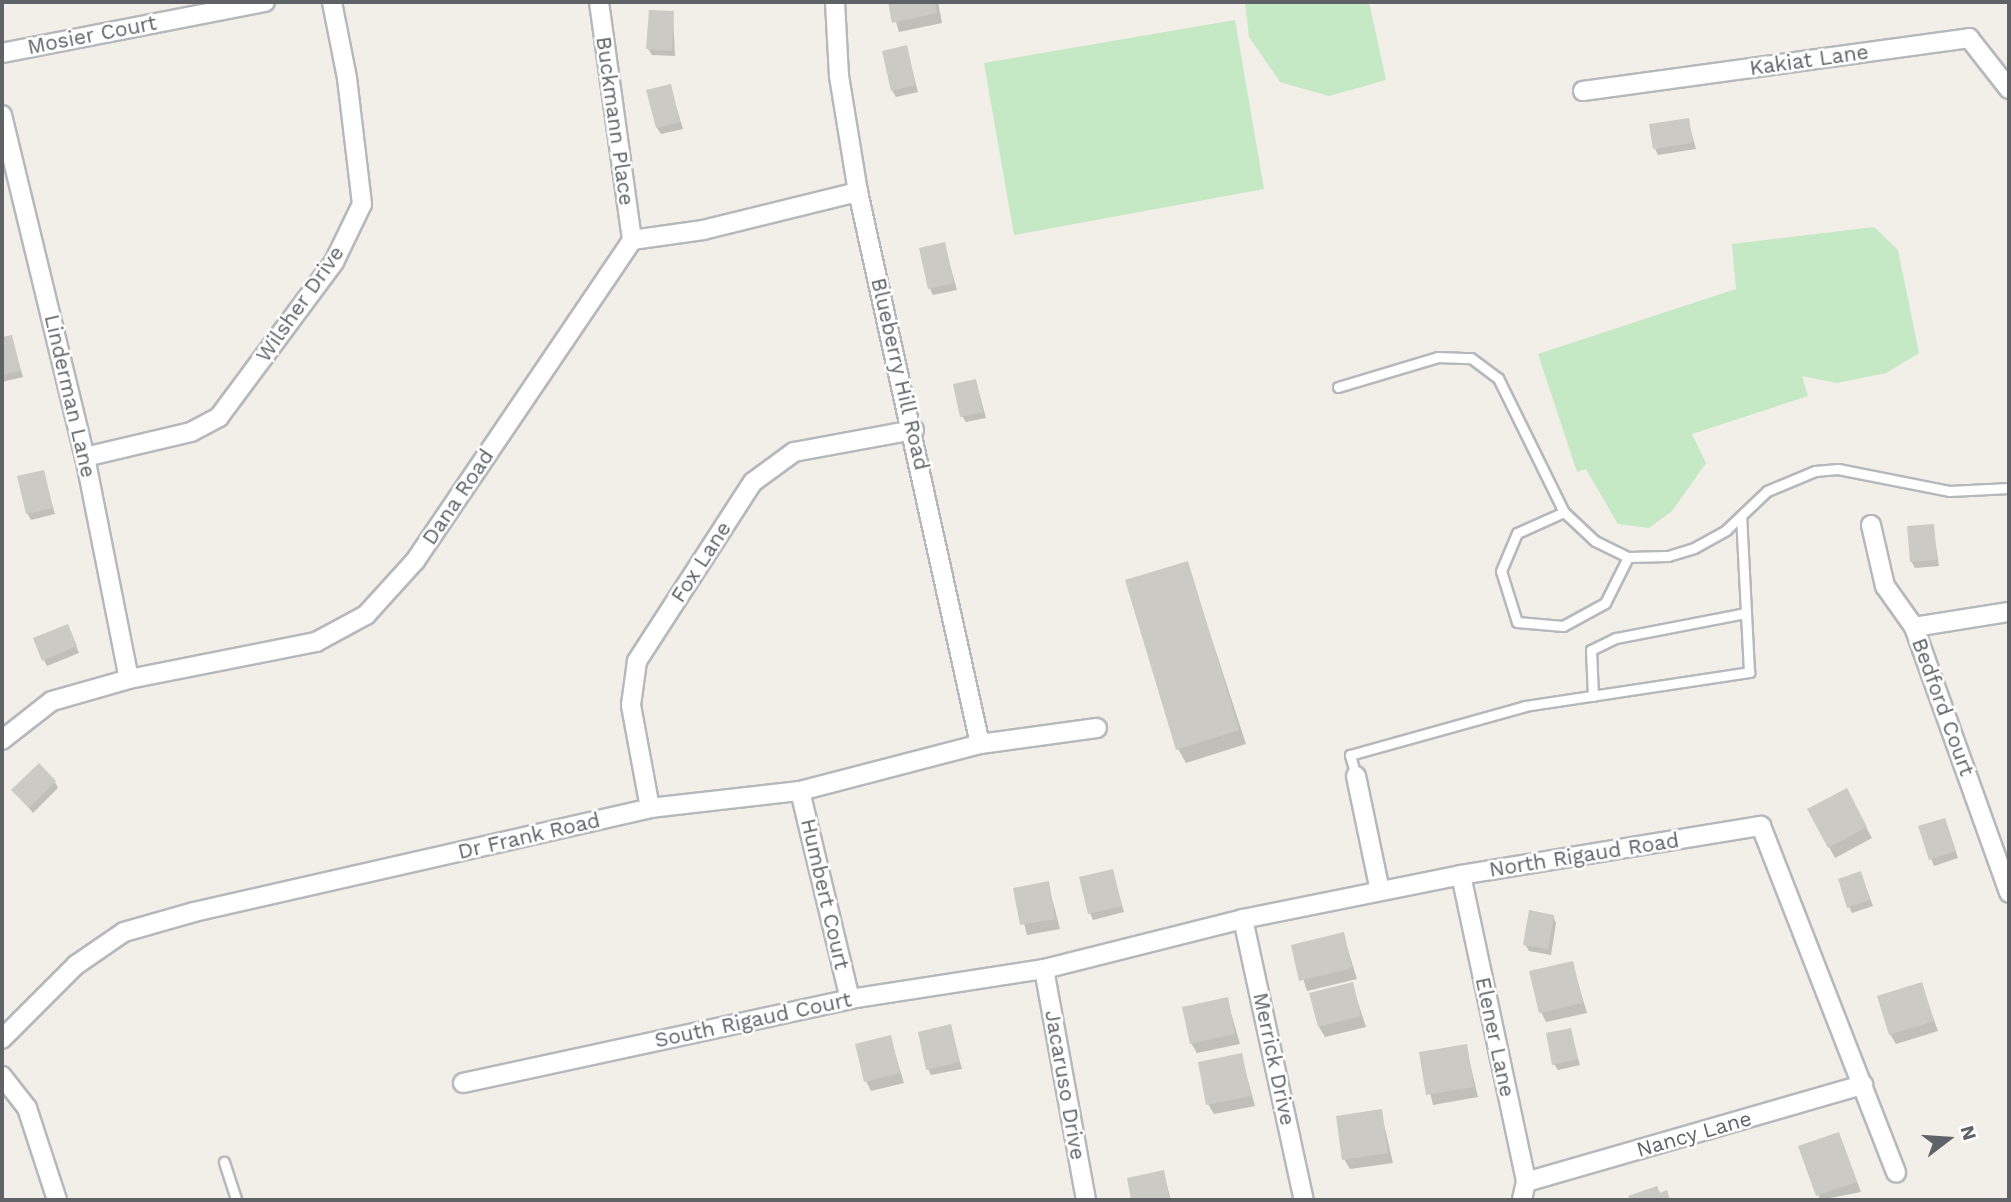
<!DOCTYPE html>
<style>
body{margin:0}
#map{position:relative;width:2011px;height:1202px;overflow:hidden;background:#f1efe8;font-family:"Work Sans",sans-serif}
div>[style]{position:absolute}
.green>*{inset:0;background:#c5e8c5}
.shadow>*{inset:0;background:#0003}
.building>*{inset:0;background:#cccac5}
.roads{filter:drop-shadow(2px 0 #b5b8bc) drop-shadow(-2px 0 #b5b8bc) drop-shadow(0 2px #b5b8bc) drop-shadow(0 -2px #b5b8bc)}
.lane>*{height:9px;margin:-4.5px;padding:0 4.5px;transform-origin:4.5px;border-radius:4.5px;background:#fff}
.street>*{height:18px;margin:-9px;padding:0 9px;transform-origin:9px;border-radius:9px;background:#fff}
span{translate:-50% -50%;white-space:nowrap;text-align:center;line-height:1.15;-webkit-text-stroke:5px #fff;paint-order:stroke}
.street-label{font-size:21px;color:#5f6368}
.frame{position:absolute;inset:0;border:4px solid #5f6368;pointer-events:none}
.north{position:absolute;left:1913px;top:1104px;width:70px;height:70px;-webkit-text-stroke:5px #fff;paint-order:stroke;rotate:73deg;font-size:19px;font-weight:700;line-height:28px;text-align:center;color:#5f6368}
.north::after{content:'';display:block;margin:auto;width:24px;height:32px;background:#5f6368;clip-path:polygon(50% 0,100% 100%,50% 72%,0 100%)}
</style>
<div id="map">
<div class="green">
<i style="clip-path:polygon(1245px 2px,1369px 2px,1386px 80px,1329px 96px,1280px 82px,1249px 37px)"></i>
<i style="clip-path:polygon(1235px 20px,1264px 189px,1014px 235px,984px 63px)"></i>
<i style="clip-path:polygon(1874px 227px,1898px 250px,1919px 353px,1886px 373px,1837px 383px,1802px 376px,1808px 396px,1692px 434px,1706px 463px,1672px 511px,1649px 528px,1618px 524px,1586px 469px,1577px 472px,1538px 354px,1736px 289px,1732px 244px)"></i>
</div>
<div class="shadow">
<i style="clip-path:polygon(890px 2px,938px 2px,942px 23px,899px 32px)"></i>
<i style="clip-path:polygon(673px 13px,675px 56px,652px 55px,648px 49px)"></i>
<i style="clip-path:polygon(906px 47px,918px 92px,896px 97px,892px 90px)"></i>
<i style="clip-path:polygon(670px 86px,683px 129px,661px 134px,657px 128px)"></i>
<i style="clip-path:polygon(1688px 120px,1696px 149px,1658px 155px,1655px 149px)"></i>
<i style="clip-path:polygon(944px 244px,957px 290px,933px 295px,930px 289px)"></i>
<i style="clip-path:polygon(11px 337px,23px 377px,2px 382px,2px 339px)"></i>
<i style="clip-path:polygon(976px 381px,986px 418px,966px 422px,962px 416px)"></i>
<i style="clip-path:polygon(43px 472px,55px 514px,31px 520px,27px 513px)"></i>
<i style="clip-path:polygon(1933px 526px,1939px 566px,1915px 568px,1911px 561px)"></i>
<i style="clip-path:polygon(1187px 563px,1246px 744px,1186px 763px,1178px 749px)"></i>
<i style="clip-path:polygon(70px 632px,79px 653px,47px 666px,44px 660px)"></i>
<i style="clip-path:polygon(55px 782px,58px 788px,33px 813px,14px 790px)"></i>
<i style="clip-path:polygon(1846px 790px,1872px 838px,1835px 858px,1809px 810px)"></i>
<i style="clip-path:polygon(1947px 826px,1958px 858px,1934px 866px,1931px 859px)"></i>
<i style="clip-path:polygon(1112px 871px,1124px 912px,1093px 920px,1090px 913px)"></i>
<i style="clip-path:polygon(1863px 879px,1873px 906px,1852px 913px,1849px 907px)"></i>
<i style="clip-path:polygon(1048px 883px,1060px 929px,1027px 935px,1015px 889px)"></i>
<i style="clip-path:polygon(1553px 916px,1556px 923px,1551px 955px,1529px 951px,1525px 944px)"></i>
<i style="clip-path:polygon(1343px 934px,1357px 979px,1307px 991px,1293px 946px)"></i>
<i style="clip-path:polygon(1572px 963px,1587px 1013px,1546px 1022px,1541px 1012px)"></i>
<i style="clip-path:polygon(1352px 984px,1366px 1027px,1325px 1037px,1319px 1027px)"></i>
<i style="clip-path:polygon(1921px 984px,1938px 1031px,1896px 1044px,1890px 1034px)"></i>
<i style="clip-path:polygon(1227px 999px,1240px 1044px,1197px 1053px,1191px 1043px)"></i>
<i style="clip-path:polygon(950px 1026px,962px 1069px,931px 1075px,928px 1069px)"></i>
<i style="clip-path:polygon(1570px 1030px,1580px 1065px,1558px 1070px,1554px 1064px)"></i>
<i style="clip-path:polygon(890px 1037px,904px 1083px,871px 1091px,866px 1081px)"></i>
<i style="clip-path:polygon(1466px 1046px,1478px 1097px,1433px 1105px,1421px 1053px)"></i>
<i style="clip-path:polygon(1241px 1055px,1255px 1106px,1214px 1114px,1208px 1104px)"></i>
<i style="clip-path:polygon(1381px 1111px,1393px 1163px,1350px 1169px,1344px 1159px)"></i>
<i style="clip-path:polygon(1839px 1134px,1861px 1192px,1820px 1200px,1801px 1147px)"></i>
<i style="clip-path:polygon(1163px 1172px,1171px 1200px,1133px 1200px,1129px 1179px)"></i>
</div>
<div class="building">
<i style="clip-path:polygon(888px 2px,935px 2px,937px 13px,892px 23px)"></i>
<i style="clip-path:polygon(649px 10px,674px 11px,672px 51px,646px 49px)"></i>
<i style="clip-path:polygon(907px 45px,916px 85px,891px 91px,882px 51px)"></i>
<i style="clip-path:polygon(671px 84px,680px 122px,656px 128px,646px 90px)"></i>
<i style="clip-path:polygon(1689px 118px,1693px 143px,1653px 149px,1649px 124px)"></i>
<i style="clip-path:polygon(945px 242px,954px 283px,928px 289px,919px 248px)"></i>
<i style="clip-path:polygon(12px 335px,21px 371px,2px 375px,2px 337px)"></i>
<i style="clip-path:polygon(976px 379px,983px 412px,960px 417px,953px 384px)"></i>
<i style="clip-path:polygon(44px 470px,53px 508px,26px 514px,17px 476px)"></i>
<i style="clip-path:polygon(1934px 524px,1937px 560px,1910px 562px,1907px 526px)"></i>
<i style="clip-path:polygon(1188px 561px,1239px 730px,1176px 750px,1125px 580px)"></i>
<i style="clip-path:polygon(68px 624px,77px 646px,42px 661px,33px 638px)"></i>
<i style="clip-path:polygon(39px 763px,56px 781px,29px 808px,11px 790px)"></i>
<i style="clip-path:polygon(1847px 788px,1867px 827px,1828px 848px,1807px 809px)"></i>
<i style="clip-path:polygon(1945px 818px,1956px 851px,1929px 860px,1918px 826px)"></i>
<i style="clip-path:polygon(1113px 869px,1122px 906px,1088px 914px,1079px 877px)"></i>
<i style="clip-path:polygon(1861px 871px,1870px 900px,1847px 908px,1838px 879px)"></i>
<i style="clip-path:polygon(1049px 881px,1055px 919px,1020px 925px,1013px 888px)"></i>
<i style="clip-path:polygon(1529px 910px,1554px 915px,1548px 949px,1523px 945px)"></i>
<i style="clip-path:polygon(1344px 932px,1352px 968px,1299px 981px,1291px 945px)"></i>
<i style="clip-path:polygon(1573px 961px,1583px 1003px,1539px 1013px,1529px 971px)"></i>
<i style="clip-path:polygon(1353px 982px,1361px 1016px,1318px 1027px,1309px 993px)"></i>
<i style="clip-path:polygon(1922px 982px,1934px 1021px,1889px 1035px,1877px 996px)"></i>
<i style="clip-path:polygon(1228px 997px,1235px 1034px,1190px 1044px,1182px 1007px)"></i>
<i style="clip-path:polygon(951px 1024px,960px 1062px,926px 1070px,918px 1032px)"></i>
<i style="clip-path:polygon(1571px 1028px,1578px 1059px,1552px 1065px,1546px 1033px)"></i>
<i style="clip-path:polygon(891px 1035px,900px 1073px,864px 1082px,855px 1044px)"></i>
<i style="clip-path:polygon(1467px 1044px,1474px 1087px,1426px 1095px,1419px 1052px)"></i>
<i style="clip-path:polygon(1242px 1053px,1251px 1096px,1206px 1105px,1198px 1062px)"></i>
<i style="clip-path:polygon(1382px 1109px,1388px 1153px,1342px 1160px,1336px 1116px)"></i>
<i style="clip-path:polygon(1839px 1132px,1857px 1182px,1816px 1196px,1798px 1146px)"></i>
<i style="clip-path:polygon(1164px 1170px,1170px 1200px,1131px 1200px,1127px 1178px)"></i>
<i style="clip-path:polygon(1657px 1186px,1660px 1193px,1667px 1190px,1670px 1200px,1630px 1200px,1628px 1196px)"></i>
</div>
<div class="roads">
<div class="lane">
<i style="left:1338px;top:387px;width:104px;rotate:-16.7deg"></i>
<i style="left:1438px;top:357px;width:33px;rotate:2deg"></i>
<i style="left:1471px;top:358px;width:34px;rotate:37deg"></i>
<i style="left:1498px;top:378px;width:149px;rotate:63.8deg"></i>
<i style="left:1564px;top:512px;width:42px;rotate:43.1deg"></i>
<i style="left:1595px;top:541px;width:37px;rotate:26deg"></i>
<i style="left:1628px;top:557px;width:40px;rotate:-1.4deg"></i>
<i style="left:1668px;top:556px;width:27px;rotate:-17deg"></i>
<i style="left:1694px;top:548px;width:37px;rotate:-29deg"></i>
<i style="left:1726px;top:530px;width:57px;rotate:-43.6deg"></i>
<i style="left:1767px;top:491px;width:52px;rotate:-22.6deg"></i>
<i style="left:1815px;top:471px;width:23px;rotate:-5deg"></i>
<i style="left:1838px;top:469px;width:113px;rotate:11.2deg"></i>
<i style="left:1949px;top:491px;width:60px;rotate:-2.9deg"></i>
<i style="left:1564px;top:512px;width:51px;rotate:155.9deg"></i>
<i style="left:1517px;top:533px;width:41px;rotate:112.8deg"></i>
<i style="left:1501px;top:571px;width:53px;rotate:72.6deg"></i>
<i style="left:1517px;top:622px;width:46px;rotate:5deg"></i>
<i style="left:1563px;top:626px;width:48px;rotate:-28.7deg"></i>
<i style="left:1605px;top:603px;width:51px;rotate:-63.4deg"></i>
<i style="left:1593px;top:696px;width:46px;rotate:-92.5deg"></i>
<i style="left:1591px;top:650px;width:28px;rotate:-26deg"></i>
<i style="left:1616px;top:638px;width:132px;rotate:-10.9deg"></i>
<i style="left:1356px;top:776px;width:22px;rotate:-106deg"></i>
<i style="left:1350px;top:755px;width:182px;rotate:-15.6deg"></i>
<i style="left:1525px;top:706px;width:227px;rotate:-8.6deg"></i>
<i style="left:1749px;top:672px;width:156px;rotate:-92.9deg"></i>
<i style="left:224px;top:1162px;width:40px;rotate:72deg"></i>
</div>
<div class="street">
<i style="left:599px;top:2px;width:240px;rotate:82.1deg"></i>
<i style="left:835px;top:2px;width:74px;rotate:86.9deg"></i>
<i style="left:839px;top:76px;width:118px;rotate:80.7deg"></i>
<i style="left:858px;top:192px;width:565px;rotate:77.54deg"></i>
<i style="left:2px;top:53px;width:268px;rotate:-11deg"></i>
<i style="left:1583px;top:91px;width:390px;rotate:-7.8deg"></i>
<i style="left:1969px;top:38px;width:65px;rotate:51.9deg"></i>
<i style="left:2px;top:115px;width:352px;rotate:76.4deg"></i>
<i style="left:85px;top:457px;width:226px;rotate:78.8deg"></i>
<i style="left:85px;top:457px;width:109px;rotate:-13.3deg"></i>
<i style="left:191px;top:432px;width:32px;rotate:-28deg"></i>
<i style="left:219px;top:417px;width:193px;rotate:-53.4deg"></i>
<i style="left:334px;top:262px;width:64px;rotate:-64.2deg"></i>
<i style="left:362px;top:204px;width:127px;rotate:-96.8deg"></i>
<i style="left:347px;top:78px;width:77px;rotate:-101.2deg"></i>
<i style="left:1871px;top:525px;width:63px;rotate:77.1deg"></i>
<i style="left:1885px;top:586px;width:50px;rotate:54.7deg"></i>
<i style="left:1914px;top:627px;width:282px;rotate:70.3deg"></i>
<i style="left:1914px;top:627px;width:96px;rotate:-9deg"></i>
<i style="left:2px;top:740px;width:63px;rotate:-38deg"></i>
<i style="left:52px;top:701px;width:80px;rotate:-15.9deg"></i>
<i style="left:129px;top:679px;width:191px;rotate:-11.2deg"></i>
<i style="left:316px;top:642px;width:57px;rotate:-28.4deg"></i>
<i style="left:366px;top:615px;width:73px;rotate:-47.8deg"></i>
<i style="left:415px;top:561px;width:387px;rotate:-55.9deg"></i>
<i style="left:632px;top:240px;width:72px;rotate:-8deg"></i>
<i style="left:703px;top:230px;width:160px;rotate:-13.8deg"></i>
<i style="left:1356px;top:776px;width:117px;rotate:78.2deg"></i>
<i style="left:800px;top:791px;width:214px;rotate:76.5deg"></i>
<i style="left:650px;top:808px;width:105px;rotate:-100.5deg"></i>
<i style="left:631px;top:705px;width:44px;rotate:-82.2deg"></i>
<i style="left:637px;top:661px;width:213px;rotate:-57.1deg"></i>
<i style="left:753px;top:482px;width:51px;rotate:-36.2deg"></i>
<i style="left:794px;top:452px;width:122px;rotate:-10.4deg"></i>
<i style="left:1461px;top:875px;width:314px;rotate:78deg"></i>
<i style="left:1526px;top:1182px;width:18px;rotate:103deg"></i>
<i style="left:1243px;top:919px;width:288px;rotate:77.8deg"></i>
<i style="left:1044px;top:969px;width:235px;rotate:79.7deg"></i>
<i style="left:2px;top:1039px;width:105px;rotate:-45deg"></i>
<i style="left:76px;top:965px;width:58px;rotate:-34.5deg"></i>
<i style="left:124px;top:932px;width:73px;rotate:-15.9deg"></i>
<i style="left:194px;top:912px;width:468px;rotate:-12.8deg"></i>
<i style="left:650px;top:808px;width:151px;rotate:-6.5deg"></i>
<i style="left:800px;top:791px;width:186px;rotate:-14.6deg"></i>
<i style="left:980px;top:744px;width:118px;rotate:-7.8deg"></i>
<i style="left:2px;top:1076px;width:41px;rotate:52deg"></i>
<i style="left:27px;top:1108px;width:97px;rotate:71.9deg"></i>
<i style="left:463px;top:1083px;width:396px;rotate:-12.2deg"></i>
<i style="left:850px;top:999px;width:196px;rotate:-8.8deg"></i>
<i style="left:1044px;top:969px;width:205px;rotate:-14.1deg"></i>
<i style="left:1243px;top:919px;width:222px;rotate:-11.4deg"></i>
<i style="left:1461px;top:875px;width:304px;rotate:-9.3deg"></i>
<i style="left:1761px;top:826px;width:372px;rotate:68.7deg"></i>
<i style="left:1526px;top:1182px;width:351px;rotate:-16.1deg"></i>
</div>
</div>
<div class="street-label">
<span style="left:92px;top:35px;rotate:-11deg">Mosier Court</span>
<span style="left:1809px;top:60px;rotate:-8deg">Kakiat Lane</span>
<span style="left:615px;top:121px;rotate:82deg">Buckmann Place</span>
<span style="left:300px;top:304px;rotate:-55deg">Wilsher Drive</span>
<span style="left:900px;top:374px;rotate:77deg">Blueberry Hill Road</span>
<span style="left:70px;top:396px;rotate:77deg">Linderman Lane</span>
<span style="left:458px;top:497px;rotate:-56deg">Dana Road</span>
<span style="left:701px;top:562px;rotate:-57deg">Fox Lane</span>
<span style="left:1943px;top:707px;rotate:70deg">Bedford Court</span>
<span style="left:529px;top:836px;rotate:-13deg">Dr Frank Road</span>
<span style="left:1584px;top:855px;rotate:-9deg">North Rigaud Road</span>
<span style="left:825px;top:894px;rotate:77deg">Humbert Court</span>
<span style="left:753px;top:1020px;rotate:-12deg">South Rigaud Court</span>
<span style="left:1495px;top:1037px;rotate:78deg">Elener Lane</span>
<span style="left:1274px;top:1059px;rotate:78deg">Merrick Drive</span>
<span style="left:1065px;top:1085px;rotate:80deg">Jacaruso Drive</span>
<span style="left:1694px;top:1134px;rotate:-16deg">Nancy Lane</span>
</div>
<div class="frame"></div>
<div class="north">N</div>
</div>
